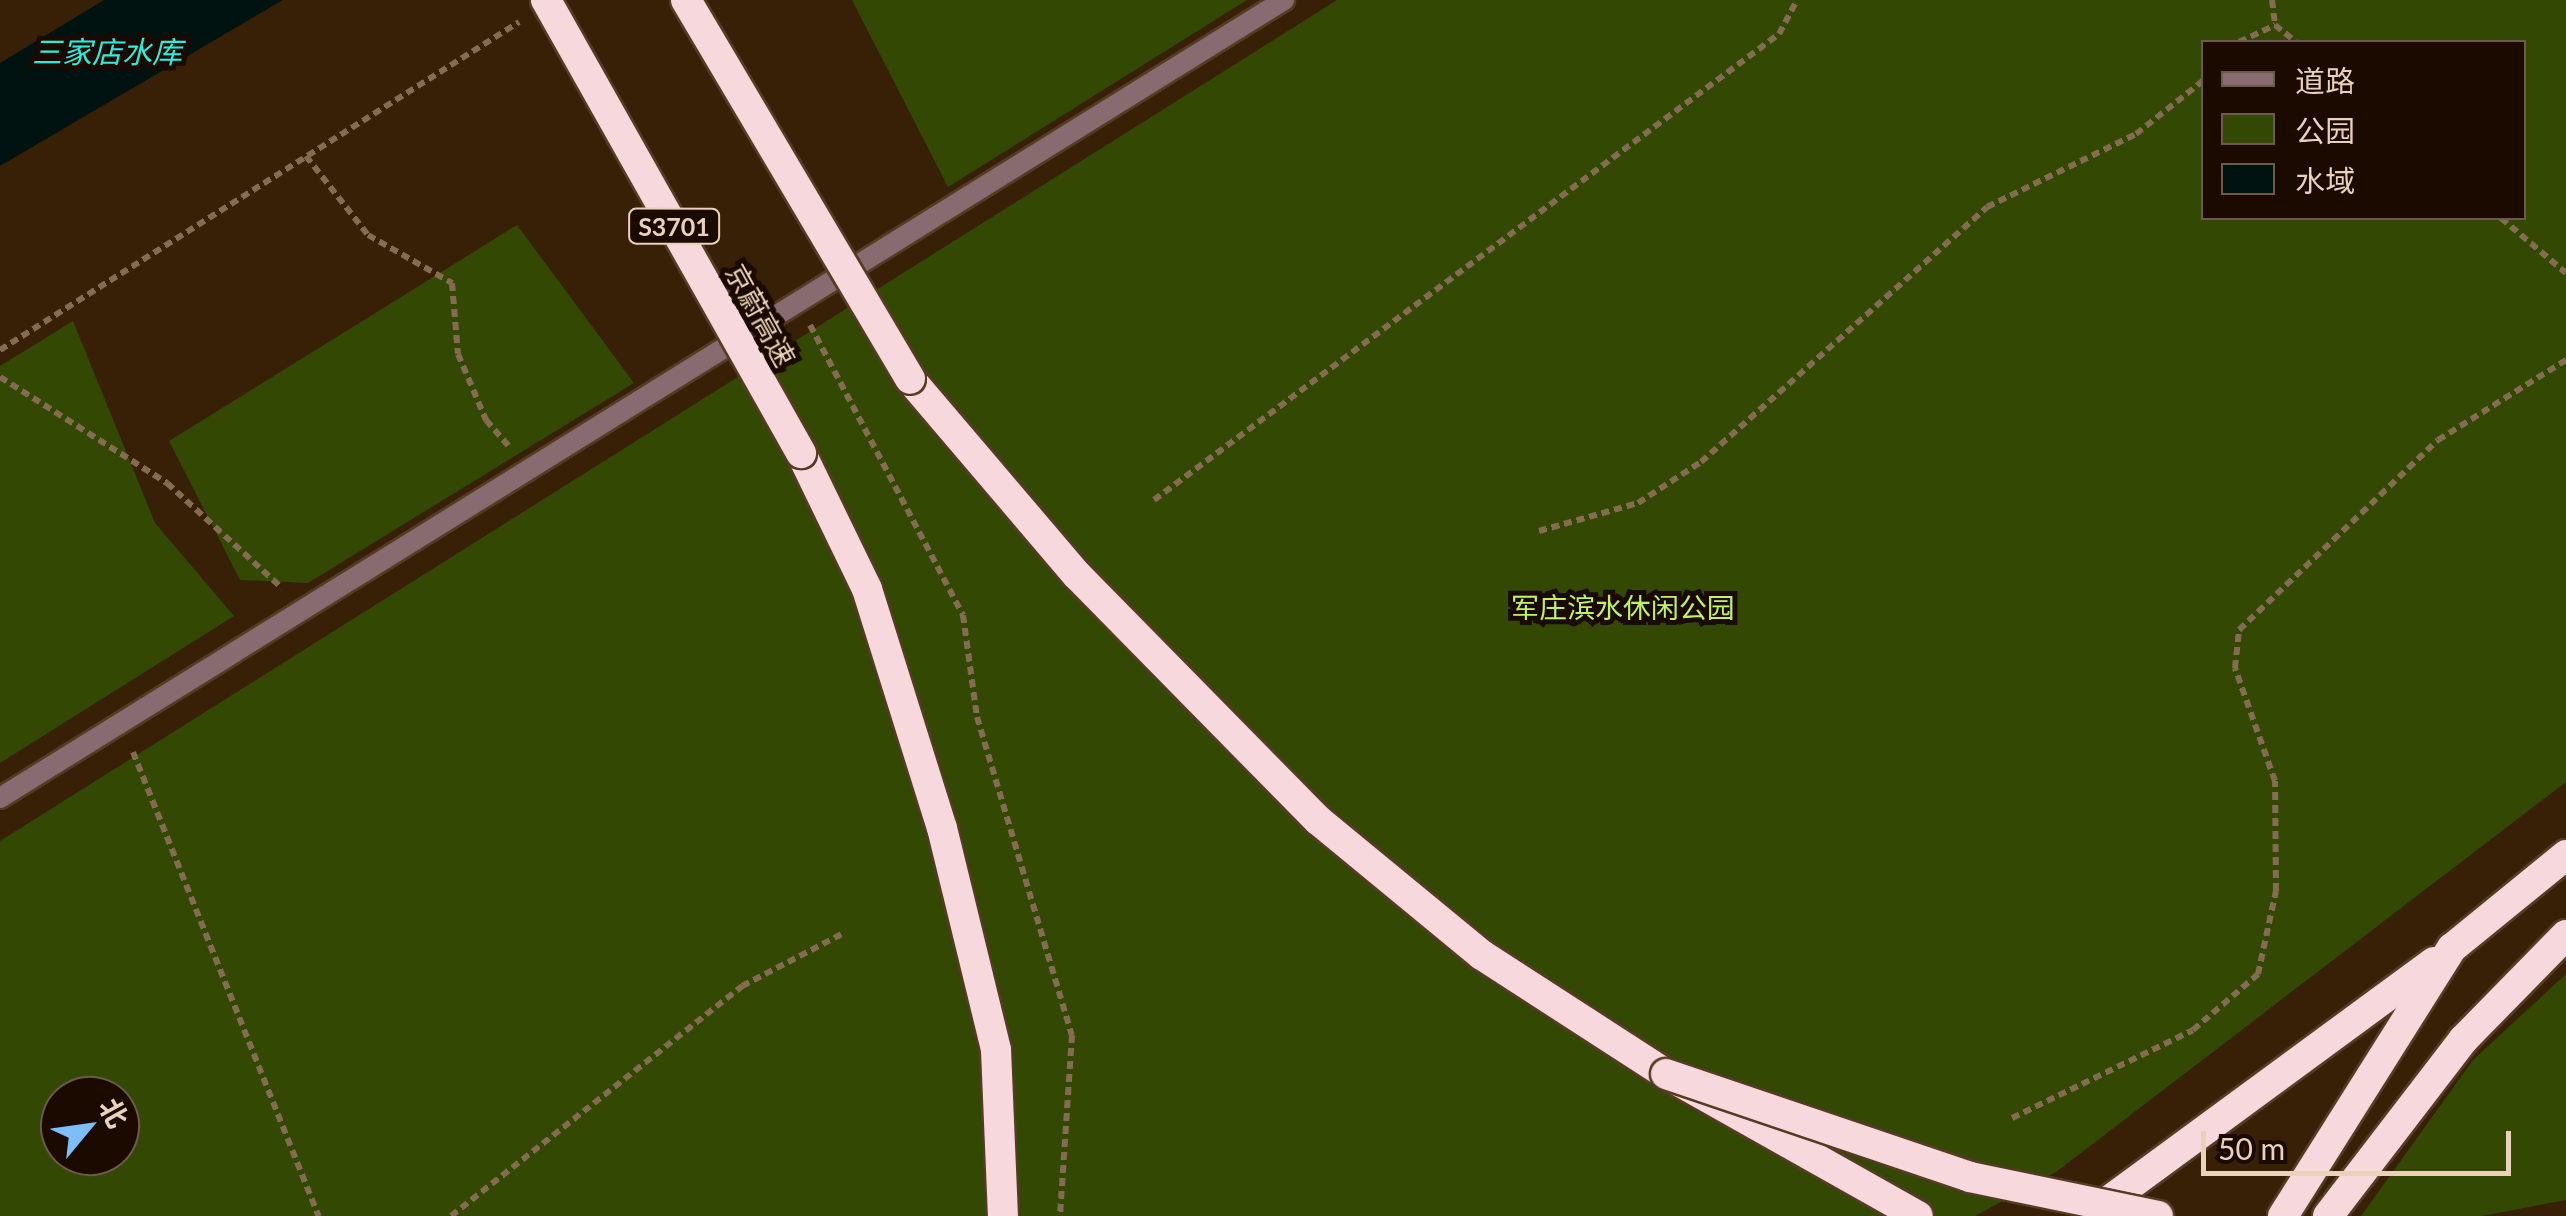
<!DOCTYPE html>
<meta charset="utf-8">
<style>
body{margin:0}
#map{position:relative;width:2566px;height:1216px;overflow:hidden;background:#372006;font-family:Lato,"Noto Sans SC",sans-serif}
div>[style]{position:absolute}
.green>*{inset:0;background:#334802}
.water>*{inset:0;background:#001311}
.path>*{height:6px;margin-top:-3px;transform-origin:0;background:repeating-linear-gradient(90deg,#846c53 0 8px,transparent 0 13px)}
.roads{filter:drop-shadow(2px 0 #543c23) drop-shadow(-2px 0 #543c23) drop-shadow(0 2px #543c23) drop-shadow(0 -2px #543c23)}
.street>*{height:20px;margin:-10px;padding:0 10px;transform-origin:10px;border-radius:10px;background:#886b70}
.highway>*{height:30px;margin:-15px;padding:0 15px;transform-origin:15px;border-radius:15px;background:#f7d8dd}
.bridges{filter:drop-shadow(2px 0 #543c23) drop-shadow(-2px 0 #543c23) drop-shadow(0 2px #543c23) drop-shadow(0 -2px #543c23)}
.highway-bridge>*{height:30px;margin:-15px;padding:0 15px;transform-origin:15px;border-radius:15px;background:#f7d8dd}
span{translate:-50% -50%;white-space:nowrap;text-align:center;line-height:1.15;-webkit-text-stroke:10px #1b0a00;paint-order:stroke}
.shield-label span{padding:2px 8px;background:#1b0a00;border:2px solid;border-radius:8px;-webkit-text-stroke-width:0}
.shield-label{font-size:25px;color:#ead1b9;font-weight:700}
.street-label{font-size:28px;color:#ead1b9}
.park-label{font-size:28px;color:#c0f363}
.water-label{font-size:30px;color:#29eedf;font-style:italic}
.legend{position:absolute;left:2201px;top:40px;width:325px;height:180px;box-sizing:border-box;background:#1b0a00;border:2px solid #6e5a4a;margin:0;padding:12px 18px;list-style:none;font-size:30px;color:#ead1b9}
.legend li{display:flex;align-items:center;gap:20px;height:50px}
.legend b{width:50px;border:2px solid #6e5a4a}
.north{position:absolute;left:40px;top:1076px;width:100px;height:100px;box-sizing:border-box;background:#1b0a00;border:2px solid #6e5a4a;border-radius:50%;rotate:61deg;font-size:28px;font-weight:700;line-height:40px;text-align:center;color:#ead1b9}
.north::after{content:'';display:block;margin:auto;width:35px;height:45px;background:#7cbef9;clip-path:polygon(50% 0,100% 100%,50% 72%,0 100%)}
.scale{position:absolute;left:2201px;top:1131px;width:310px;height:45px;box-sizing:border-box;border:5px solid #ead1b9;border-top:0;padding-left:12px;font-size:30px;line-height:35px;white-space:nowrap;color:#ead1b9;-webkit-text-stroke:8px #1b0a00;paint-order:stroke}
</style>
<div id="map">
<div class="green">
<i style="clip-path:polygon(852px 0,1247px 0,948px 187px)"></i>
<i style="clip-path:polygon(evenodd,1337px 0,2566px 0,2566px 782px,2056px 1172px,1975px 1216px,0 1216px,0 841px,1337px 0,2204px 42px,2524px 42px,2524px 218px,2204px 218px,2204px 42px,1337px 0,60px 1096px,120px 1096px,120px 1156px,60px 1156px,60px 1096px)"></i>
<i style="clip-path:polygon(517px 225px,634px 383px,308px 583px,240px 580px,169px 441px)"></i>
<i style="clip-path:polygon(73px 321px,155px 523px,234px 616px,0 763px,0 366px)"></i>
<i style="clip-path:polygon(2566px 974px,2566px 1200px,2482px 1216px,2361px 1216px,2473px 1060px)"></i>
</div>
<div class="water">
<i style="clip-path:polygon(104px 0,283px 0,0 166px,0 63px)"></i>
</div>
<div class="path">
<i style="left:2272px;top:0;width:25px;rotate:83deg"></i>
<i style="left:2239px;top:42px;width:40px;rotate:-25deg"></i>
<i style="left:2275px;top:25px;width:27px;rotate:39deg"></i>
<i style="left:306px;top:156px;width:100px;rotate:51.9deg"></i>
<i style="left:368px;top:235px;width:97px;rotate:29.7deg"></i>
<i style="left:452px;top:283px;width:71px;rotate:85.2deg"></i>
<i style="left:458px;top:354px;width:72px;rotate:67deg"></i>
<i style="left:486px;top:420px;width:38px;rotate:49deg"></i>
<i style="left:2501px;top:218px;width:85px;rotate:40.2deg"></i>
<i style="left:810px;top:325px;width:328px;rotate:62.2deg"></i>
<i style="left:963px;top:615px;width:103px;rotate:82.2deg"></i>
<i style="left:977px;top:717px;width:332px;rotate:73.4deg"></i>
<i style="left:1072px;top:1035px;width:181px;rotate:93.8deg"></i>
<i style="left:0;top:350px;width:614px;rotate:-32.29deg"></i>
<i style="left:0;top:377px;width:198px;rotate:32.4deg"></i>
<i style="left:167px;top:483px;width:156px;rotate:42.4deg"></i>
<i style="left:1154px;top:500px;width:780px;rotate:-36.71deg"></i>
<i style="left:1779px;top:34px;width:38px;rotate:-62deg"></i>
<i style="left:1539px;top:531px;width:103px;rotate:-15.8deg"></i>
<i style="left:1638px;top:503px;width:75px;rotate:-33.1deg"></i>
<i style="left:1701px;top:462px;width:383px;rotate:-41.7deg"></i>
<i style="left:1987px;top:207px;width:166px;rotate:-26.1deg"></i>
<i style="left:2136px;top:134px;width:87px;rotate:-38.5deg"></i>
<i style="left:133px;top:752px;width:500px;rotate:68.2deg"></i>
<i style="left:2012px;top:1118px;width:201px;rotate:-25.9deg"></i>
<i style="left:2193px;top:1030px;width:86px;rotate:-40.7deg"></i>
<i style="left:2258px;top:974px;width:85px;rotate:-77.8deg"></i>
<i style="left:2276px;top:891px;width:110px;rotate:-90.5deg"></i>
<i style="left:2275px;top:781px;width:120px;rotate:-109.5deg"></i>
<i style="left:2235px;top:668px;width:38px;rotate:-84deg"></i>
<i style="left:2239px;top:630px;width:275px;rotate:-43.7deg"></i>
<i style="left:2438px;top:440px;width:151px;rotate:-32deg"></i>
<i style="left:451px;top:1216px;width:371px;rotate:-38.3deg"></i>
<i style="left:742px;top:986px;width:115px;rotate:-27.5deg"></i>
</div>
<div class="roads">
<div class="street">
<i style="left:0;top:798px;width:1512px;rotate:-31.86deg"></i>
</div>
<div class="highway">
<i style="left:910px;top:379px;width:257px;rotate:49.6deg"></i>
<i style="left:1077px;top:575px;width:344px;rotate:45.5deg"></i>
<i style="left:1318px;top:820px;width:212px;rotate:39.5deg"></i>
<i style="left:1482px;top:955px;width:219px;rotate:32.9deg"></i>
<i style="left:1666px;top:1074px;width:289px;rotate:29.4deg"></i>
<i style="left:801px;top:453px;width:151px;rotate:64.1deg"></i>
<i style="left:867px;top:589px;width:250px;rotate:72.6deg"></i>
<i style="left:942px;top:828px;width:228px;rotate:76.3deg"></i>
<i style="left:996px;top:1050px;width:166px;rotate:87.6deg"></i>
<i style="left:2088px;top:1216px;width:429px;rotate:-36.3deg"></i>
<i style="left:2283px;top:1216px;width:317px;rotate:-57.8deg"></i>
<i style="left:2452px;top:948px;width:147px;rotate:-39.2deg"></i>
<i style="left:2328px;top:1216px;width:222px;rotate:-52.5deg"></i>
<i style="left:2463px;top:1040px;width:147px;rotate:-45.6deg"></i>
</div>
</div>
<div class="bridges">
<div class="highway-bridge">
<i style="left:546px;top:0;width:520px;rotate:60.62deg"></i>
<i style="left:686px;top:0;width:440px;rotate:59.4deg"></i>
<i style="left:1666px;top:1074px;width:321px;rotate:18.7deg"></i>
<i style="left:1970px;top:1177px;width:192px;rotate:11.7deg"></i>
</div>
</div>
<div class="shield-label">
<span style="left:674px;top:226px">S3701</span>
</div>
<div class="street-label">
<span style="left:761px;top:315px;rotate:61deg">京蔚高速</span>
</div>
<div class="park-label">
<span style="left:1623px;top:607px">军庄滨水休闲公园</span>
</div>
<div class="water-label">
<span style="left:107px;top:51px">三家店水库</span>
</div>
<ul class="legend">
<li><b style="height:12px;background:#886b70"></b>道路</li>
<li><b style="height:28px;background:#334802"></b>公园</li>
<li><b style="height:28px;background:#001311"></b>水域</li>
</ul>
<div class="north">北</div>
<div class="scale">50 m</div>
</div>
